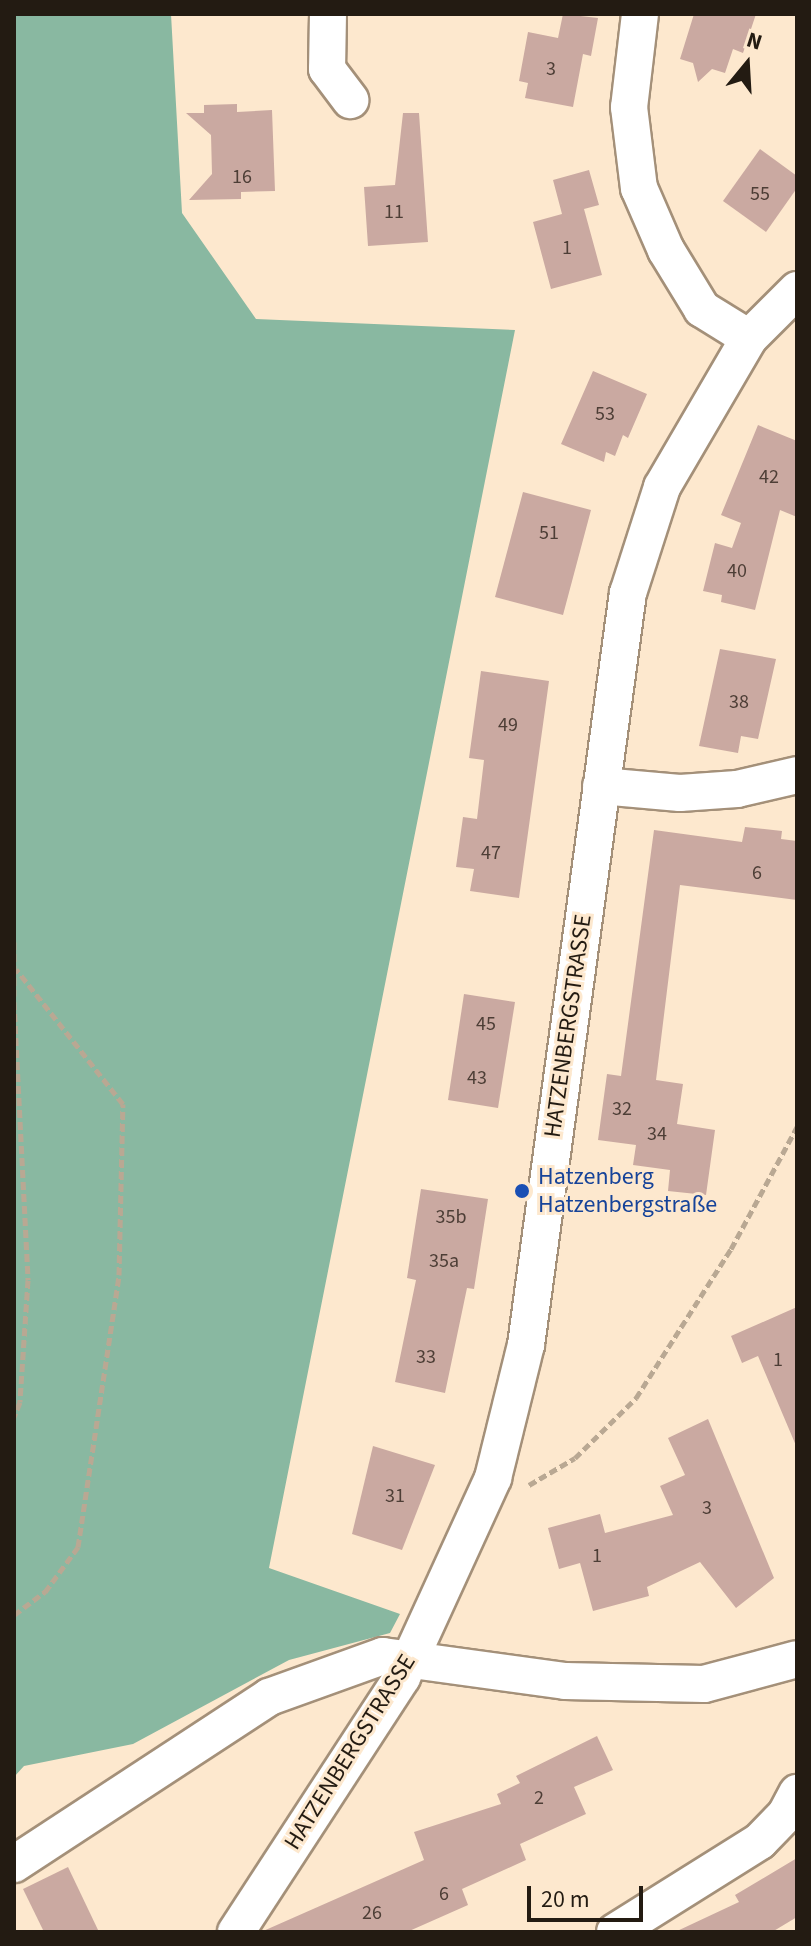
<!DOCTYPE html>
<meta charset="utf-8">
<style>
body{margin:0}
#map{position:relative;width:811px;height:1946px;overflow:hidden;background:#fde8ce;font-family:"Source Sans 3",sans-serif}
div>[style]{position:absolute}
.forest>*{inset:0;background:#89b8a1}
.building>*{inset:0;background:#caa9a1}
.path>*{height:5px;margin-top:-2.5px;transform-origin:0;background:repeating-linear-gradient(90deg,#b9a893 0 8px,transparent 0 12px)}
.roads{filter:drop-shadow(2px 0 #a49079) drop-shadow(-2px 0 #a49079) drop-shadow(0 2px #a49079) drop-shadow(0 -2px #a49079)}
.street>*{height:36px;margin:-18px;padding:0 18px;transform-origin:18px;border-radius:18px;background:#fff}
.dots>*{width:22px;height:22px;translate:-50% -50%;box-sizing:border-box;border:4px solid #fde8ce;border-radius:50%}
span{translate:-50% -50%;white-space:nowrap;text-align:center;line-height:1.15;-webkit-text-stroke:6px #fde8ce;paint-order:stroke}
.number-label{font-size:20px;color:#4d3e36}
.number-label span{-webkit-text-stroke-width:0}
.street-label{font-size:24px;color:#231b12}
.transit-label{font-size:24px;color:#164399}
.left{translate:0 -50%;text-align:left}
.frame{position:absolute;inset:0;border:16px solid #231b12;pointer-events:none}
.north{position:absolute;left:707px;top:24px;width:80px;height:80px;-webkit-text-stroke:6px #fde8ce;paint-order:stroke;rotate:18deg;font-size:22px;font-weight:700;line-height:32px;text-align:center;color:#231b12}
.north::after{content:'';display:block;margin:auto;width:28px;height:36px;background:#231b12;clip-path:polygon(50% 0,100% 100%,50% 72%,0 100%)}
.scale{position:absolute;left:527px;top:1886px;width:116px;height:36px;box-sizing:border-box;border:4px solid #231b12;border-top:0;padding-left:10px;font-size:24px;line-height:28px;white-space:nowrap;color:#231b12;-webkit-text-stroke:6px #fde8ce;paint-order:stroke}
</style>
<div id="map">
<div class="forest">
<i style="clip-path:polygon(14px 14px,171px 14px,182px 213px,256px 319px,515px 330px,269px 1568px,400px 1614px,390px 1633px,289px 1660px,133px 1744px,24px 1766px,14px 1777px)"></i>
</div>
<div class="building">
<i style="clip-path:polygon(563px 14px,598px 18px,591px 56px,583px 54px,573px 107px,525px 98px,528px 83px,519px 81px,528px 32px,558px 38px)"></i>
<i style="clip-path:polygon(694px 14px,756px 14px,743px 53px,733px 49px,725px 73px,712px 69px,698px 82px,693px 63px,680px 59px)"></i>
<i style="clip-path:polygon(237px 104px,237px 112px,272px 110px,275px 191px,241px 192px,241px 199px,189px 200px,212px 174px,211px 135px,186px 113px,204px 113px,204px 105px)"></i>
<i style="clip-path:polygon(403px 113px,419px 113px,428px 242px,368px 246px,364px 187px,395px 185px)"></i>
<i style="clip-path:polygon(760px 149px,797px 176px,797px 188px,766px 232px,723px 201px)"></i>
<i style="clip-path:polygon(589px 170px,599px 205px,584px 209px,602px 275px,551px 289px,533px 222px,562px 214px,553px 180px)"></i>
<i style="clip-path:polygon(593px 371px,647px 394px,628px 438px,623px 435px,615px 456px,606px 452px,604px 462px,561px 444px)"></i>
<i style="clip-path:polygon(758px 425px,797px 441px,797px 517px,780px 510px,755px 610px,721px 602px,722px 595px,703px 591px,715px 543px,732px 548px,741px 523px,721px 515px)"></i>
<i style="clip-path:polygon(523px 492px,591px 510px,563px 615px,495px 597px)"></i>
<i style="clip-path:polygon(720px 649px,776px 659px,758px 739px,741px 736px,738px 753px,699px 746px)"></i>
<i style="clip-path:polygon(481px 671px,549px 681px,519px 898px,470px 891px,474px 869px,456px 867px,463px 817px,477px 819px,484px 760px,469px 758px)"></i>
<i style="clip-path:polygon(745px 827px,782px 831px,781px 839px,797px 841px,797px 900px,680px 885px,656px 1080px,683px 1084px,677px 1124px,715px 1130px,706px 1195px,668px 1191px,670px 1170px,633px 1165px,636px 1145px,598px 1140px,607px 1074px,621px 1076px,654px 830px,742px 842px)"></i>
<i style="clip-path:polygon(464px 994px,515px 1002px,498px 1108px,448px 1100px)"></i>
<i style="clip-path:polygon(421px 1189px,488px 1199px,474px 1289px,467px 1288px,445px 1393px,395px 1382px,416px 1280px,407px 1278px)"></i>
<i style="clip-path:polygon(797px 1307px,797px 1448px,758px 1356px,742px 1363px,731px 1336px)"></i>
<i style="clip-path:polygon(708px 1419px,774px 1578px,736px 1608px,700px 1562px,647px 1587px,649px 1596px,593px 1611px,580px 1563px,559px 1569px,548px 1528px,600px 1514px,605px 1533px,673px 1515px,660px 1486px,685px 1475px,668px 1438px)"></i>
<i style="clip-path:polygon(373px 1446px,435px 1465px,402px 1550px,352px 1534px)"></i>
<i style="clip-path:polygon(597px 1736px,613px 1770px,574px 1787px,586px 1814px,520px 1844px,526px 1860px,462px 1889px,468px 1905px,407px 1932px,261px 1932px,424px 1860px,414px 1832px,501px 1804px,497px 1794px,520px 1783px,516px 1776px)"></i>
<i style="clip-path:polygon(797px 1858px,797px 1917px,772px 1932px,675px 1932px,739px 1902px,735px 1895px)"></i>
<i style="clip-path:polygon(68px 1867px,99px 1932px,44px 1932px,23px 1889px)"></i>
</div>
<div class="path">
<i style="left:14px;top:942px;width:54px;rotate:90deg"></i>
<i style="left:14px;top:1002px;width:278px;rotate:87.1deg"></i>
<i style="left:28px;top:1280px;width:122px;rotate:93.8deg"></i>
<i style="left:20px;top:1402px;width:16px;rotate:112deg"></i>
<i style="left:529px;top:1485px;width:53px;rotate:-30.4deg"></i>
<i style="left:575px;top:1458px;width:86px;rotate:-44.5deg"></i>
<i style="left:636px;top:1398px;width:177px;rotate:-57.5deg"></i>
<i style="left:731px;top:1249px;width:139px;rotate:-61.6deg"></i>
<i style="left:14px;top:1615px;width:39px;rotate:-37deg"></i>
<i style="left:45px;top:1592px;width:56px;rotate:-53.7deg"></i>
<i style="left:78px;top:1547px;width:275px;rotate:-81.4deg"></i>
<i style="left:119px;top:1275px;width:171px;rotate:-88.7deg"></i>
<i style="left:123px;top:1104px;width:172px;rotate:-128.4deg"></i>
</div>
<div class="roads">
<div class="street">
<i style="left:328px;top:14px;width:55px;rotate:91deg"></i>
<i style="left:327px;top:69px;width:39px;rotate:53deg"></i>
<i style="left:640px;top:14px;width:94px;rotate:96.7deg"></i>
<i style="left:629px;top:107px;width:82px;rotate:83deg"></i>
<i style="left:639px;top:188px;width:68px;rotate:66.5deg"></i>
<i style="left:666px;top:250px;width:69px;rotate:58.6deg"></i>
<i style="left:702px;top:309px;width:55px;rotate:31.7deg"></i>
<i style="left:601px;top:786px;width:79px;rotate:5.1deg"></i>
<i style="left:680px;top:793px;width:57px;rotate:-4deg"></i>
<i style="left:737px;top:789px;width:62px;rotate:-13.1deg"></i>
<i style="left:14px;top:1864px;width:305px;rotate:-33.2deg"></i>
<i style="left:269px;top:1697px;width:121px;rotate:-19.8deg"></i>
<i style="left:383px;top:1656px;width:184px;rotate:7.8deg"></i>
<i style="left:565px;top:1681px;width:139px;rotate:1.2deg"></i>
<i style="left:704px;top:1684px;width:96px;rotate:-15deg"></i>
<i style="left:236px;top:1932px;width:304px;rotate:-56.9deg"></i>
<i style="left:402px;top:1677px;width:219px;rotate:-65.4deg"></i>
<i style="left:493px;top:1478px;width:137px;rotate:-76.1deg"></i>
<i style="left:526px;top:1345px;width:759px;rotate:-82.28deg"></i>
<i style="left:628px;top:593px;width:111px;rotate:-72.2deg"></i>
<i style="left:662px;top:487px;width:173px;rotate:-59.7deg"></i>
<i style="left:749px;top:338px;width:68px;rotate:-45deg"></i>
<i style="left:615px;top:1932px;width:171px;rotate:-32.1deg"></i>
<i style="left:760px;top:1841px;width:37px;rotate:-46deg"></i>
<i style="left:786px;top:1814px;width:24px;rotate:-62deg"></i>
</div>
</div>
<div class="dots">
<i style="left:522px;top:1191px;background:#1a4fb4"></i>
</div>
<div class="number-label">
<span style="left:551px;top:69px">3</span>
<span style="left:242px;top:177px">16</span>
<span style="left:760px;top:194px">55</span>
<span style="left:394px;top:212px">11</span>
<span style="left:567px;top:248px">1</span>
<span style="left:605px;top:414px">53</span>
<span style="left:769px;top:477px">42</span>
<span style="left:549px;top:533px">51</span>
<span style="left:737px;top:571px">40</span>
<span style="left:739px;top:702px">38</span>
<span style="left:508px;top:725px">49</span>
<span style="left:491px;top:853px">47</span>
<span style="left:757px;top:873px">6</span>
<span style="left:486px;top:1024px">45</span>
<span style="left:477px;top:1078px">43</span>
<span style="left:622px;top:1109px">32</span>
<span style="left:657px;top:1134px">34</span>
<span style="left:451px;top:1217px">35b</span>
<span style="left:444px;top:1261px">35a</span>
<span style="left:426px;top:1357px">33</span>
<span style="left:778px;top:1360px">1</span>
<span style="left:395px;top:1496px">31</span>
<span style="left:707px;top:1508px">3</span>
<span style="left:597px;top:1556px">1</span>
<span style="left:539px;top:1798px">2</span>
<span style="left:444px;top:1894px">6</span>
<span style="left:372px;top:1913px">26</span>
</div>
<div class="street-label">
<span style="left:568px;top:1026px;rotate:-82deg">HATZENBERGSTRASSE</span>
<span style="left:350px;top:1752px;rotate:-58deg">HATZENBERGSTRASSE</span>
</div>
<div class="transit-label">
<span class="left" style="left:538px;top:1191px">Hatzenberg<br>Hatzenbergstraße</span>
</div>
<div class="frame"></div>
<div class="north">N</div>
<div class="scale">20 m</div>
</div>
